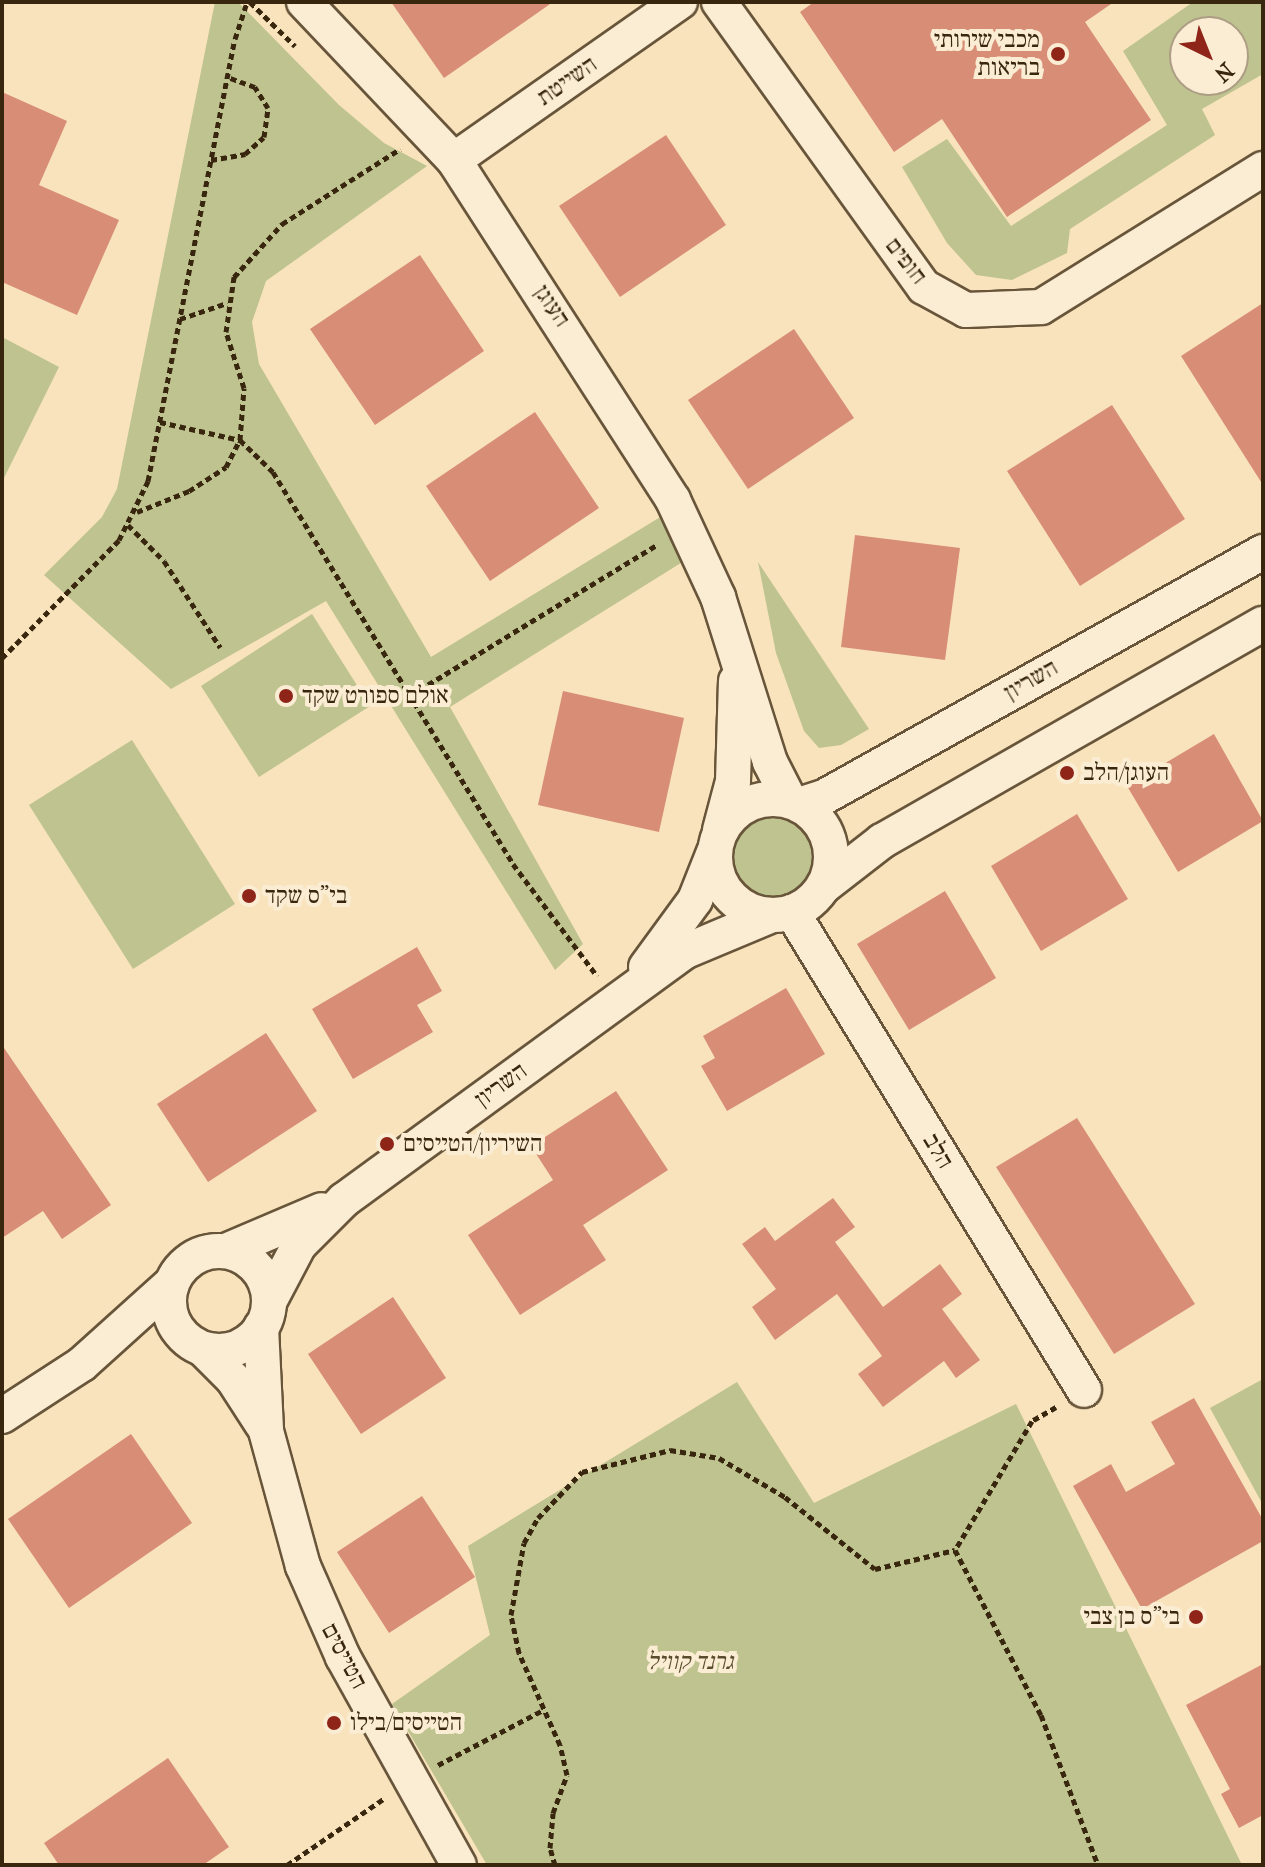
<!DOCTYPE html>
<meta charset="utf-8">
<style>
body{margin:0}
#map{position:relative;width:1265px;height:1867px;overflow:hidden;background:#f8e3bc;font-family:"IM FELL French Canon","Frank Ruhl Libre",serif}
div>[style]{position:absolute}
.green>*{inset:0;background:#bec38f}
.round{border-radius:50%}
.building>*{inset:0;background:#d88d77}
.path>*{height:5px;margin-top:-2.5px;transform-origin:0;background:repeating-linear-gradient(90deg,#38260e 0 6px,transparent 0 10px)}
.roads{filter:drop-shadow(2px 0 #68553a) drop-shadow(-2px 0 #68553a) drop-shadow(0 2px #68553a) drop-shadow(0 -2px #68553a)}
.minor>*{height:34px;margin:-17px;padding:0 17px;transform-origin:17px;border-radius:17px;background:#faedd3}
.minor>.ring{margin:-17px;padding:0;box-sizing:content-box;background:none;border:34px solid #faedd3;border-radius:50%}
.dots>*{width:22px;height:22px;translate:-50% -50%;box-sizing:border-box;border:4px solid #faedd3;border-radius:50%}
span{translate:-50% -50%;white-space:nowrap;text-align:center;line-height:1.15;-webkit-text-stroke:8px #faedd3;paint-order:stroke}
.poi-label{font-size:24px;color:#38260e}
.right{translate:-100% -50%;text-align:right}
.left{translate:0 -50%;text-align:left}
.street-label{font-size:24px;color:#38260e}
.park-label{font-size:24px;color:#5a4d2e;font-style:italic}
.frame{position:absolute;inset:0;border:4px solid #38260e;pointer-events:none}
.north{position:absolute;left:1169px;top:16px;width:80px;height:80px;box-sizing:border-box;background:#faedd3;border:2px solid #ac9d84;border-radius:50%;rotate:137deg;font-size:22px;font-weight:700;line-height:32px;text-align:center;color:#38260e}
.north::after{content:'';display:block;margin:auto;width:28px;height:36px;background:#8f2418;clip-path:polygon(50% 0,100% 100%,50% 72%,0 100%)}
</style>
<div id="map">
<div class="green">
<i style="clip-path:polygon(215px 2px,238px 2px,339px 105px,384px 143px,427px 166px,266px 281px,252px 322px,259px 364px,431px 657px,662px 516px,684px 561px,450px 707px,583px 944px,555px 970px,326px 601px,171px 689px,44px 575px,102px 517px,117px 489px)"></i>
<i style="clip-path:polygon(evenodd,1193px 2px,1260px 2px,1263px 8px,1263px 74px,1202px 109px,1215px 135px,1070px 229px,1067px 253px,1012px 280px,976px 275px,947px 243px,902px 167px,947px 139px,1011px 226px,1167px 125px,1123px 51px,1193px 2px,1233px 32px,1233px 80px,1185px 80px,1185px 32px,1233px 32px)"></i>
<i style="clip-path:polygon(2px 337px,59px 367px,2px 482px)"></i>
<i style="clip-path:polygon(758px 562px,869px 729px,841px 745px,819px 748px,804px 731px,776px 653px)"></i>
<i style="clip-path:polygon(312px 614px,370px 706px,259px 777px,201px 686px)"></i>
<i style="clip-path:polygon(132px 740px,235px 904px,133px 969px,29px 805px)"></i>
<i class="round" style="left:732px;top:816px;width:82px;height:82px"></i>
<i style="clip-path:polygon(1263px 1379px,1263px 1505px,1210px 1408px)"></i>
<i style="clip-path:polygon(737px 1382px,814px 1503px,1016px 1404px,1242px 1865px,487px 1865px,392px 1704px,490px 1635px,468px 1546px)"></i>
</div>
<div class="building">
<i style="clip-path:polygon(391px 2px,553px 2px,444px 78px)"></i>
<i style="clip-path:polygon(814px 2px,1114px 2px,1085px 22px,1151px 120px,1007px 217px,942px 119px,894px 152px,800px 12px)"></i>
<i style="clip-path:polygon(2px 92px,67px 121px,39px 185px,119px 220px,77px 315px,2px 282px)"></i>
<i style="clip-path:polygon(666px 135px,726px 225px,620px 297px,559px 206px)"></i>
<i style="clip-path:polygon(420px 255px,484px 351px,375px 425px,310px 329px)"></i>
<i style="clip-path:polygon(1263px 303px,1263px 485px,1181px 356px)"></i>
<i style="clip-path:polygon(794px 329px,854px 418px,748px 489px,688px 400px)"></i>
<i style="clip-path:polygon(1112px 405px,1185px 519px,1080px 586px,1007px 471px)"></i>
<i style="clip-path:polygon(535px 412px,599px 508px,490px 581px,426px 486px)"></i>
<i style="clip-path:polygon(855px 535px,960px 548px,945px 660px,841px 647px)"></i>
<i style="clip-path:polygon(563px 691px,684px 718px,659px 832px,538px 805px)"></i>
<i style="clip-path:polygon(1214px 734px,1263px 821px,1178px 872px,1127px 786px)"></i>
<i style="clip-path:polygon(1077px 814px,1128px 899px,1041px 951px,991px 866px)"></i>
<i style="clip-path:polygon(945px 891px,996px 978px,909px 1030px,857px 944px)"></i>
<i style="clip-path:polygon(417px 947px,442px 991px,417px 1005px,433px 1032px,353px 1079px,312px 1009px)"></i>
<i style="clip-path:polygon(786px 988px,825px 1054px,727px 1111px,701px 1066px,715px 1058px,703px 1036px)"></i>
<i style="clip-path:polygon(266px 1033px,317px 1111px,208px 1182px,157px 1104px)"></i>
<i style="clip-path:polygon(2px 1045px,111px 1205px,62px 1239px,43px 1211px,2px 1238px)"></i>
<i style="clip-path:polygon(616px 1091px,668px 1170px,583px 1225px,606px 1260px,520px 1315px,468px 1235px,553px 1180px,531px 1146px)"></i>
<i style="clip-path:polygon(1077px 1118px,1195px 1304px,1114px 1354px,996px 1167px)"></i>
<i style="clip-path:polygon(833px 1198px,855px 1227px,835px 1242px,883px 1307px,940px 1264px,962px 1294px,942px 1309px,980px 1360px,956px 1378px,944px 1361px,883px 1407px,858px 1374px,882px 1356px,837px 1294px,775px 1340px,752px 1307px,776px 1289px,742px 1244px,765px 1227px,775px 1241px)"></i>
<i style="clip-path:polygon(393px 1297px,446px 1378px,361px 1434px,308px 1354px)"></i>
<i style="clip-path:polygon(1194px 1398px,1263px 1520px,1263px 1541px,1142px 1609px,1073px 1486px,1111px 1464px,1126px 1492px,1175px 1464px,1151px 1422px)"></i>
<i style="clip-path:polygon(131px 1434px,192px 1523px,69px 1608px,8px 1519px)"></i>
<i style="clip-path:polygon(422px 1496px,475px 1577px,389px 1633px,337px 1552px)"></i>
<i style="clip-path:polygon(1263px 1664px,1263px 1815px,1239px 1828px,1221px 1794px,1230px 1789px,1186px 1705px)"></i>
<i style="clip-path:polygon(168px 1758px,229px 1847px,203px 1865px,59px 1865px,44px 1843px)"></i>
</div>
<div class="path">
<i style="left:250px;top:2px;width:63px;rotate:44.4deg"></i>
<i style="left:211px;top:160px;width:35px;rotate:-10deg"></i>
<i style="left:245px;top:154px;width:25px;rotate:-42deg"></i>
<i style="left:264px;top:137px;width:29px;rotate:-82deg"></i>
<i style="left:268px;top:108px;width:25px;rotate:-122deg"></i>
<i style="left:255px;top:87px;width:30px;rotate:-160deg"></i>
<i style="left:180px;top:319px;width:50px;rotate:-18.8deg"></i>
<i style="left:160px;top:422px;width:82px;rotate:12.7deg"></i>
<i style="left:240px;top:440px;width:46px;rotate:44.1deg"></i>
<i style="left:273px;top:472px;width:460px;rotate:58.5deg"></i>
<i style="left:513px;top:864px;width:140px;rotate:53.1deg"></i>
<i style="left:137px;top:512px;width:56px;rotate:-22deg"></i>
<i style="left:189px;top:491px;width:44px;rotate:-33deg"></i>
<i style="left:226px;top:467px;width:30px;rotate:-63deg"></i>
<i style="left:240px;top:440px;width:52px;rotate:-85.6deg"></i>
<i style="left:244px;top:388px;width:59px;rotate:-107.8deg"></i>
<i style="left:226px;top:332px;width:56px;rotate:-81.7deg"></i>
<i style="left:234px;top:277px;width:72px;rotate:-47.8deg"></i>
<i style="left:282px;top:224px;width:140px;rotate:-32.4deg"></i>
<i style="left:128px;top:525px;width:51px;rotate:45deg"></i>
<i style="left:164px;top:561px;width:103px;rotate:56.9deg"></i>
<i style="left:2px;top:658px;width:166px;rotate:-45.2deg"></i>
<i style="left:119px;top:540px;width:66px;rotate:-63.8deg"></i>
<i style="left:148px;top:481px;width:450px;rotate:-78.9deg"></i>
<i style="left:235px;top:39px;width:39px;rotate:-72deg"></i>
<i style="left:411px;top:695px;width:289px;rotate:-31.4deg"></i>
<i style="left:1056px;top:1407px;width:28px;rotate:150deg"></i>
<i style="left:1032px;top:1421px;width:150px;rotate:120.8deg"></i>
<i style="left:955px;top:1550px;width:186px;rotate:62.5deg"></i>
<i style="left:1041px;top:1715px;width:160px;rotate:69.2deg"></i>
<i style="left:438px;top:1765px;width:119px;rotate:-27.6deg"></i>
<i style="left:287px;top:1865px;width:119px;rotate:-34.4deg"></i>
<i style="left:555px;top:1865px;width:18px;rotate:-106deg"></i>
<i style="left:550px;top:1848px;width:35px;rotate:-85deg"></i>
<i style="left:553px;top:1813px;width:40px;rotate:-69.8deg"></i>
<i style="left:567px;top:1775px;width:31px;rotate:-103deg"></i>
<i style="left:560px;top:1745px;width:101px;rotate:-114deg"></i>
<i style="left:519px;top:1653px;width:39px;rotate:-102deg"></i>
<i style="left:511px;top:1615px;width:73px;rotate:-79.8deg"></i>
<i style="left:524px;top:1543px;width:29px;rotate:-61deg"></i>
<i style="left:538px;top:1518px;width:64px;rotate:-46.3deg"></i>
<i style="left:582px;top:1472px;width:91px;rotate:-14deg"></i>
<i style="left:670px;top:1450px;width:50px;rotate:9.3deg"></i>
<i style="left:719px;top:1458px;width:77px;rotate:30.6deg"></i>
<i style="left:785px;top:1497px;width:115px;rotate:38.7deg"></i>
<i style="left:875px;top:1569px;width:82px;rotate:-13.4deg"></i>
</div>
<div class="roads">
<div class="minor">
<i style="left:304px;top:2px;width:218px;rotate:46.5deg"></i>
<i style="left:454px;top:160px;width:404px;rotate:57.2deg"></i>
<i style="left:673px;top:500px;width:107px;rotate:65.1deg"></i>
<i style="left:718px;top:597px;width:173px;rotate:72.5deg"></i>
<i style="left:770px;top:762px;width:44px;rotate:62.9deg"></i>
<i style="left:719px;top:2px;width:351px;rotate:54.3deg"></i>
<i style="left:924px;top:287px;width:48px;rotate:28.7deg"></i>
<i style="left:966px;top:310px;width:75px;rotate:-2.3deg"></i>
<i style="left:1041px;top:307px;width:261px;rotate:-31.9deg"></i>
<i style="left:454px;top:160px;width:276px;rotate:-35deg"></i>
<i class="ring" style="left:715px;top:799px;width:82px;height:82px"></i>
<i style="left:799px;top:805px;width:26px;rotate:-18deg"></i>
<i style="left:824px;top:797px;width:503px;rotate:-29.17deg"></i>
<i style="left:720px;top:830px;width:51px;rotate:-75.1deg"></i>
<i style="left:733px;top:781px;width:100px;rotate:-88.3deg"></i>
<i style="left:823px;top:887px;width:75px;rotate:-37.9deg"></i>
<i style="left:882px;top:841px;width:438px;rotate:-29.7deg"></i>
<i style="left:792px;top:912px;width:560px;rotate:58.58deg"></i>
<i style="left:646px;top:967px;width:83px;rotate:-53.8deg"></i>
<i style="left:695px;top:900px;width:52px;rotate:-68.4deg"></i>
<i style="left:226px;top:1251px;width:104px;rotate:-23.1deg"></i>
<i class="ring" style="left:169px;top:1251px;width:66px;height:66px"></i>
<i style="left:269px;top:1302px;width:64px;rotate:-62.2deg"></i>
<i style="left:299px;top:1245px;width:64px;rotate:-45deg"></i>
<i style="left:344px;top:1200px;width:423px;rotate:-36.1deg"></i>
<i style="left:686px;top:951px;width:93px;rotate:-22.7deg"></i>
<i style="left:261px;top:1327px;width:104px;rotate:87.2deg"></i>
<i style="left:266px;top:1431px;width:140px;rotate:74.7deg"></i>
<i style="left:303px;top:1566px;width:99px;rotate:66.3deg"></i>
<i style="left:343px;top:1657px;width:238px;rotate:60.9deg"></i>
<i style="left:203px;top:1349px;width:42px;rotate:45deg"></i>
<i style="left:233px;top:1379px;width:54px;rotate:57.2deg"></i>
<i style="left:2px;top:1416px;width:95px;rotate:-33deg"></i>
<i style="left:82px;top:1364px;width:120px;rotate:-42deg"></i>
</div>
</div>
<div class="dots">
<i style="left:1058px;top:54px;background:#8f2418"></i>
<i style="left:286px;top:696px;background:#8f2418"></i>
<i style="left:1067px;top:773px;background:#8f2418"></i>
<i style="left:249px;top:896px;background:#8f2418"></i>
<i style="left:387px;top:1144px;background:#8f2418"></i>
<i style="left:1196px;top:1617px;background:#8f2418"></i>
<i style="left:334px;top:1723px;background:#8f2418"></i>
</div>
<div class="poi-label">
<span class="right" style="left:1040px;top:54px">מכבי שירותי<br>בריאות</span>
<span class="left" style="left:302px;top:696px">אולם ספורט שקד</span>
<span class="left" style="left:1083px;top:773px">העוגן/הלב</span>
<span class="left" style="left:265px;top:896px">בי"ס שקד</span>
<span class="left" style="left:403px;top:1144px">השיריון/הטייסים</span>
<span class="right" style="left:1180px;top:1617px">בי"ס בן צבי</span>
<span class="left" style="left:350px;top:1723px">הטייסים/בילו</span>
</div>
<div class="street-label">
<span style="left:567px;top:81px;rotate:-35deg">השייטת</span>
<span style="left:906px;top:261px;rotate:52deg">חופים</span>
<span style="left:552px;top:306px;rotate:56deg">העוגן</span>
<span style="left:1031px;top:680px;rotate:-30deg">השריון</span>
<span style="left:501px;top:1085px;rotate:-36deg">השריון</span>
<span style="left:938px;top:1151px;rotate:59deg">הלב</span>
<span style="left:344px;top:1656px;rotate:62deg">הטייסים</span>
</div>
<div class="park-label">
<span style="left:690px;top:1662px">גרנד קוויל</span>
</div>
<div class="frame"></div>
<div class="north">N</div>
</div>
